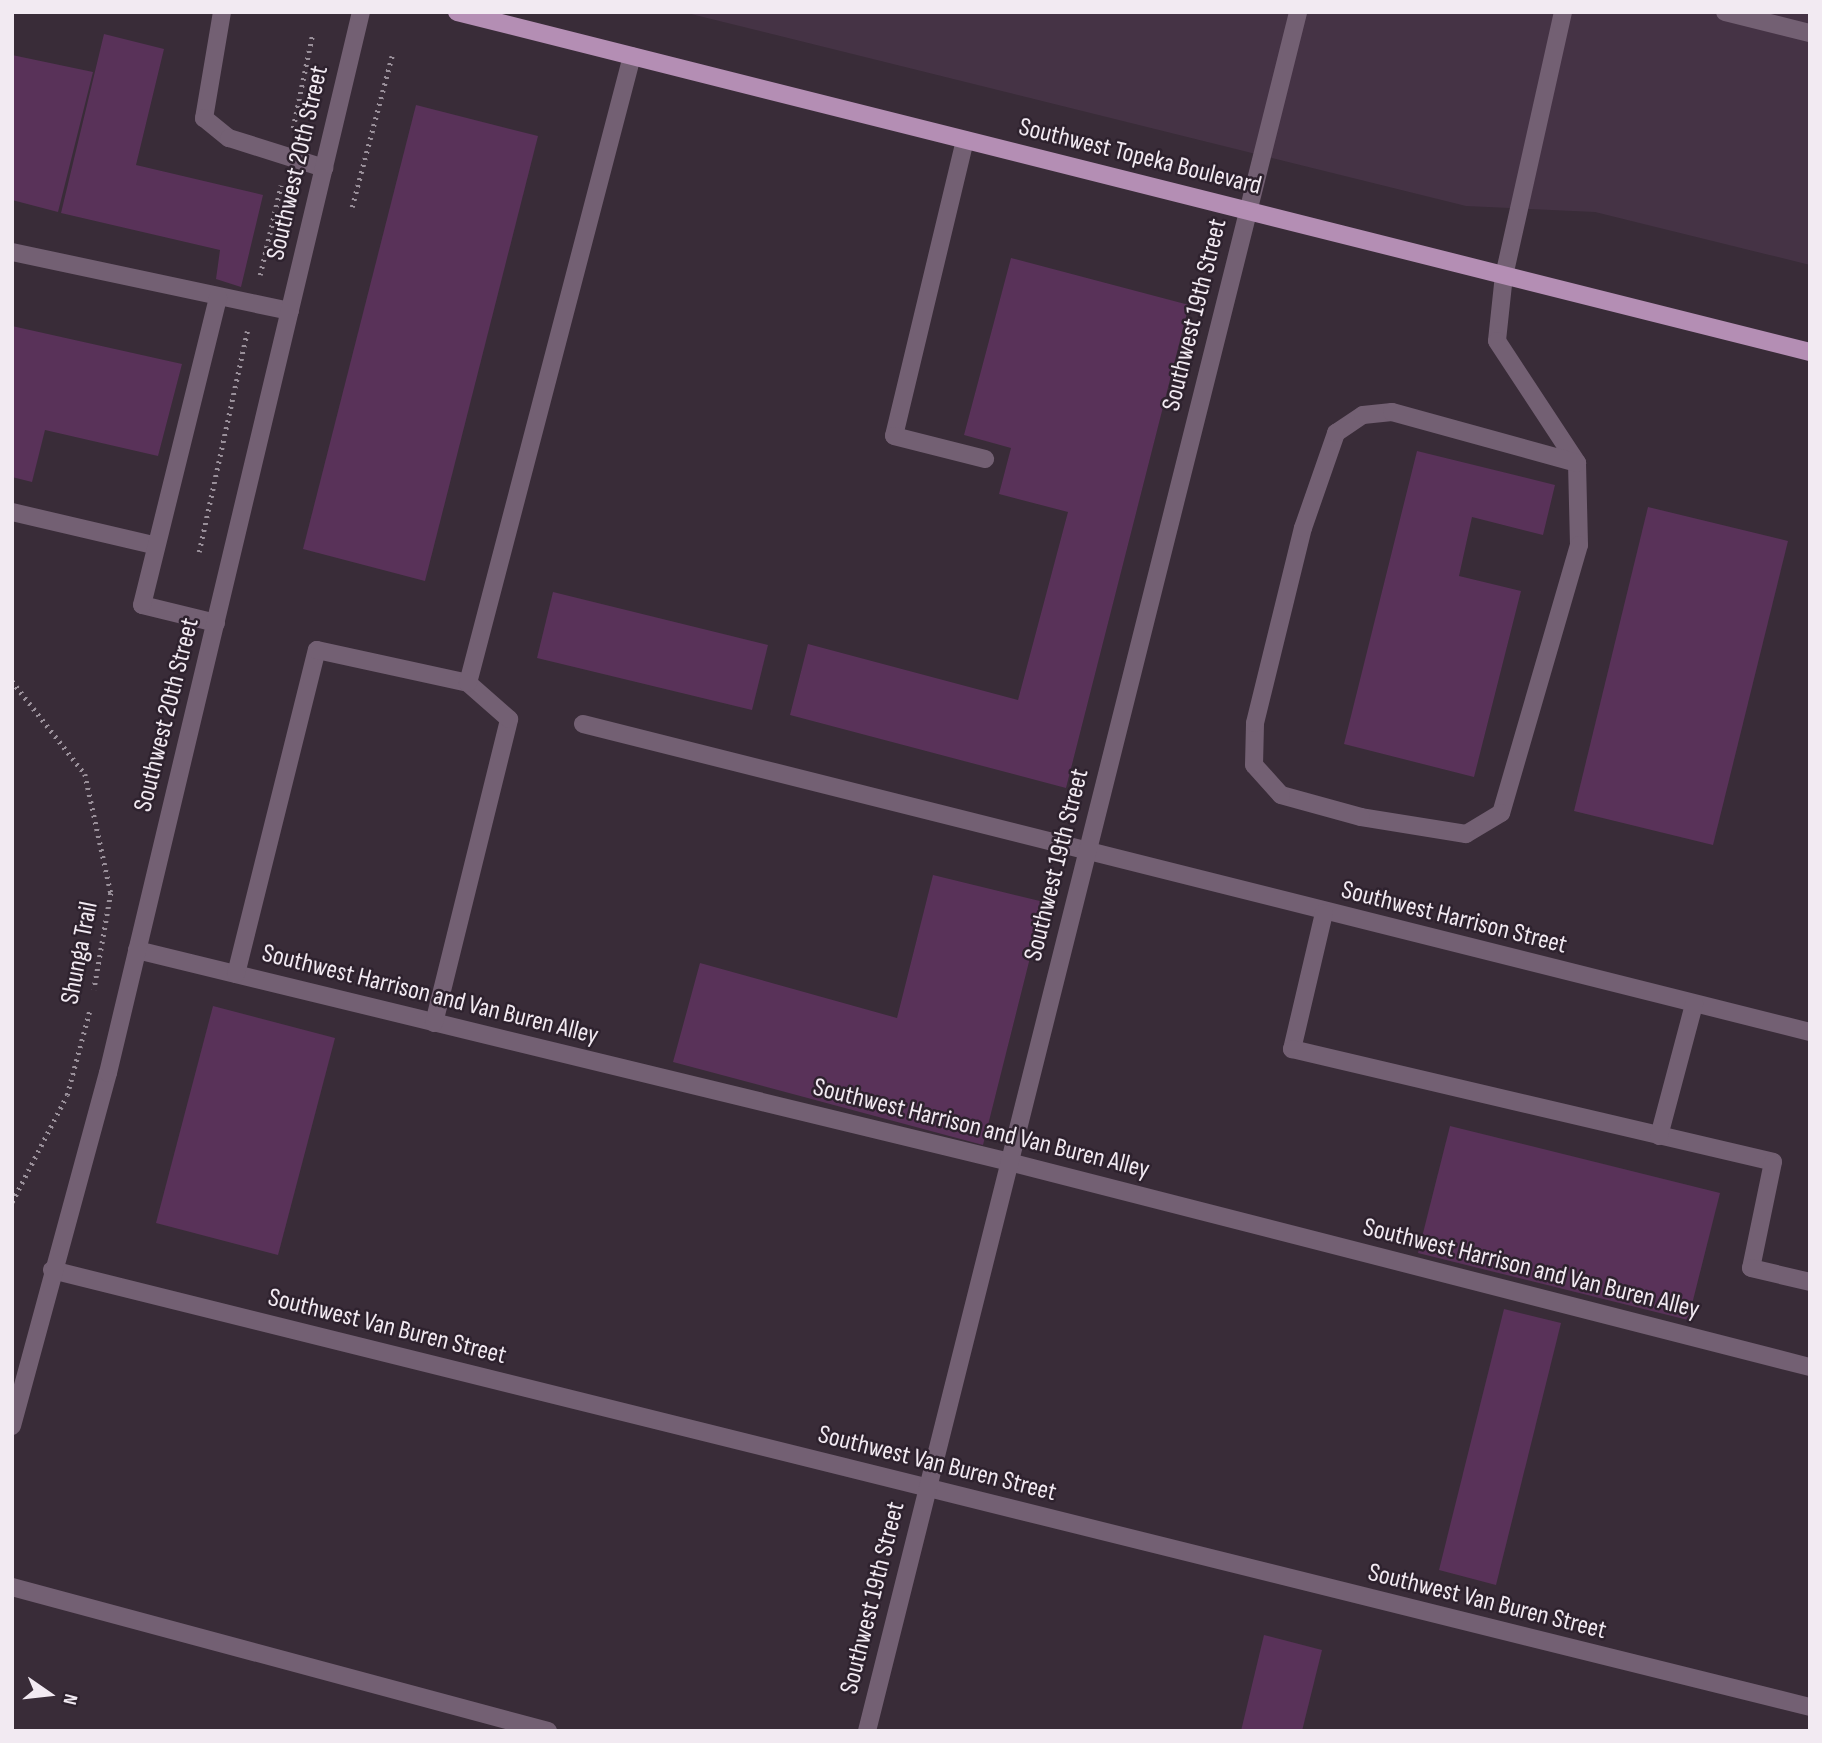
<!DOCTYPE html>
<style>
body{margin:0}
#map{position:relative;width:1822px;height:1743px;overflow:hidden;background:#392c38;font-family:"Sofia Sans Condensed",sans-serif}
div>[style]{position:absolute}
.built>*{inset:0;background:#453345}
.building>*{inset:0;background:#593259}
.path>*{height:4.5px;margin-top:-2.25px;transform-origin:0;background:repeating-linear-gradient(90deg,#9a909a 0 2px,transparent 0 7px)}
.minor>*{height:18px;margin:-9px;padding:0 9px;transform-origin:9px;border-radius:9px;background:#736073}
.major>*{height:18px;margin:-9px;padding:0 9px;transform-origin:9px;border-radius:9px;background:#b48eb4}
span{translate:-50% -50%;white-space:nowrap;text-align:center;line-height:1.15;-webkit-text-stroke:5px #2e222e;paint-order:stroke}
.street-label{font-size:26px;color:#f2eaf2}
.frame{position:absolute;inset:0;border:14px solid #f2eaf2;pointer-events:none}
.north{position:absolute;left:14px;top:1659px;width:70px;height:70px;-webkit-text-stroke:5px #2e222e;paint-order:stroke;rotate:104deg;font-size:19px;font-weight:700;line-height:28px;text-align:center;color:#f2eaf2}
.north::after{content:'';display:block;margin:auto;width:24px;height:32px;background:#f2eaf2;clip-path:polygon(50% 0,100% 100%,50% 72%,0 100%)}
</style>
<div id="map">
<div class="built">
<i style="clip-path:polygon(683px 12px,1810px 12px,1810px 265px,1595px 212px,1466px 206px)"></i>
</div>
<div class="building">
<i style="clip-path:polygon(104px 34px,164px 49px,136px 165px,263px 195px,241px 287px,216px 279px,220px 250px,61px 213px)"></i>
<i style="clip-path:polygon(12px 55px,93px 72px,58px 212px,12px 200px)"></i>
<i style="clip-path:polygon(416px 105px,538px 136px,425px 581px,303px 549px)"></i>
<i style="clip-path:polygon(1011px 258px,1189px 305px,1066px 788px,790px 715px,808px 644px,1018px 700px,1068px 512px,999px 494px,1011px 448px,964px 435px)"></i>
<i style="clip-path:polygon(12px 326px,182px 364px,158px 456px,45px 430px,32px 482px,12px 477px)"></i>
<i style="clip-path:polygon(1417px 451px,1555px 485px,1543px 535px,1472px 517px,1459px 576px,1521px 591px,1474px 777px,1344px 744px)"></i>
<i style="clip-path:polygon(1648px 507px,1788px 541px,1713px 845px,1574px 811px)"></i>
<i style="clip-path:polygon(553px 592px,768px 645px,752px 710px,537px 658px)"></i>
<i style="clip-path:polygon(933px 875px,1044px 902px,983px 1145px,673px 1062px,700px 963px,897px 1018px)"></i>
<i style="clip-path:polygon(213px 1006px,335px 1038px,278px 1255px,156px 1223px)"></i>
<i style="clip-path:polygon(1450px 1126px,1720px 1193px,1688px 1320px,1418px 1253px)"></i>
<i style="clip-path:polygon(1504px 1309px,1561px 1323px,1496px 1585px,1439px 1570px)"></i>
<i style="clip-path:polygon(1264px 1635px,1322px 1650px,1302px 1731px,1241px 1731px)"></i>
</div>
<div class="path">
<i style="left:293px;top:128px;width:94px;rotate:-78.3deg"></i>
<i style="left:352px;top:207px;width:156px;rotate:-75.2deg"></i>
<i style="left:260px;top:275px;width:92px;rotate:-76.9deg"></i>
<i style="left:199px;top:552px;width:226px;rotate:-77.7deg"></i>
<i style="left:12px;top:681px;width:118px;rotate:51.9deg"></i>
<i style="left:85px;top:774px;width:122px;rotate:77.7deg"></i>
<i style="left:111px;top:893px;width:98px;rotate:99.9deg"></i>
<i style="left:12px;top:1202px;width:120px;rotate:-62.8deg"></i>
<i style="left:67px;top:1095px;width:89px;rotate:-75deg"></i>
</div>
<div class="minor">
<i style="left:222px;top:12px;width:108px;rotate:99.6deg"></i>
<i style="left:204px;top:118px;width:32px;rotate:39deg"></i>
<i style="left:229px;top:138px;width:100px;rotate:17.5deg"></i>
<i style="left:1563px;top:12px;width:270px;rotate:102.6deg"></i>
<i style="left:1504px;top:275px;width:66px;rotate:96.1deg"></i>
<i style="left:1497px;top:341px;width:146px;rotate:56.7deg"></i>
<i style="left:1577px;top:463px;width:82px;rotate:88.6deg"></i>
<i style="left:1579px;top:545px;width:279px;rotate:106.2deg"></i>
<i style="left:1501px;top:813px;width:41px;rotate:149deg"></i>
<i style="left:1466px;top:834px;width:106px;rotate:-170.8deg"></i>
<i style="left:1361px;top:817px;width:83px;rotate:-164.6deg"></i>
<i style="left:1281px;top:795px;width:40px;rotate:-132deg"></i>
<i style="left:1254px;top:765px;width:42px;rotate:-88.6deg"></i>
<i style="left:1255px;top:723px;width:201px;rotate:-76.2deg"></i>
<i style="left:1303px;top:528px;width:101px;rotate:-70.8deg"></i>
<i style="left:1336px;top:433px;width:32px;rotate:-34deg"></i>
<i style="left:1363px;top:415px;width:29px;rotate:-6deg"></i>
<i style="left:1392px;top:412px;width:192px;rotate:15.4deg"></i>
<i style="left:1725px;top:12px;width:88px;rotate:13.9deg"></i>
<i style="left:965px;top:140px;width:304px;rotate:103.5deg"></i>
<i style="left:894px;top:436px;width:94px;rotate:14.2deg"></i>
<i style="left:12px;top:252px;width:284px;rotate:12deg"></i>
<i style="left:12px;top:512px;width:145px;rotate:13.2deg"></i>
<i style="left:216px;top:623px;width:76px;rotate:-166.3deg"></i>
<i style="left:142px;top:605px;width:317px;rotate:-76.1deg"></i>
<i style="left:583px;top:724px;width:1265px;rotate:14.09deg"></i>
<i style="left:1324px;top:913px;width:140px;rotate:103.2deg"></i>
<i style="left:1292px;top:1049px;width:494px;rotate:13.2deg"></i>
<i style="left:1773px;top:1162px;width:108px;rotate:101.7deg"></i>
<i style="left:1751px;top:1268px;width:61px;rotate:13.3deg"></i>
<i style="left:137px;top:950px;width:897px;rotate:13.66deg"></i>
<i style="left:1009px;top:1162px;width:827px;rotate:14.36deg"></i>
<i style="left:236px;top:974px;width:334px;rotate:-76deg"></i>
<i style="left:317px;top:650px;width:155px;rotate:12.3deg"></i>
<i style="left:434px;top:1023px;width:313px;rotate:-76.1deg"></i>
<i style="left:509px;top:719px;width:55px;rotate:-138.7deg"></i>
<i style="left:468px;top:683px;width:648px;rotate:-75.34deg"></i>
<i style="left:1659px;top:1136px;width:137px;rotate:-75.1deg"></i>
<i style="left:52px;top:1270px;width:1812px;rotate:13.96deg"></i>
<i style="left:12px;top:1426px;width:366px;rotate:-74.8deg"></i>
<i style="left:108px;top:1073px;width:1091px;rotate:-76.59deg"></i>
<i style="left:12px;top:1587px;width:555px;rotate:15.04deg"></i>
<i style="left:867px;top:1731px;width:1772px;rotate:-75.92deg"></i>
</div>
<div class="major">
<i style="left:457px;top:12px;width:1395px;rotate:14.11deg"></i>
</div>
<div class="street-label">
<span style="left:1140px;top:157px;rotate:14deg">Southwest Topeka Boulevard</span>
<span style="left:298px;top:163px;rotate:-77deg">Southwest 20th Street</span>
<span style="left:1195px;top:315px;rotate:-76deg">Southwest 19th Street</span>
<span style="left:167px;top:715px;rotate:-76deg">Southwest 20th Street</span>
<span style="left:1057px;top:865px;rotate:-76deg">Southwest 19th Street</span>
<span style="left:1454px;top:918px;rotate:14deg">Southwest Harrison Street</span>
<span style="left:80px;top:953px;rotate:-79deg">Shunga Trail</span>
<span style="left:430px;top:995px;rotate:14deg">Southwest Harrison and Van Buren Alley</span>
<span style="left:981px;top:1129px;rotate:14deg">Southwest Harrison and Van Buren Alley</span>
<span style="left:1531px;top:1269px;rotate:14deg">Southwest Harrison and Van Buren Alley</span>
<span style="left:387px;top:1327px;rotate:14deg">Southwest Van Buren Street</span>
<span style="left:937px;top:1464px;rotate:14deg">Southwest Van Buren Street</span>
<span style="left:873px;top:1598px;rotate:-76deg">Southwest 19th Street</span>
<span style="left:1487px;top:1602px;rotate:14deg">Southwest Van Buren Street</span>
</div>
<div class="frame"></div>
<div class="north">N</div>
</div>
